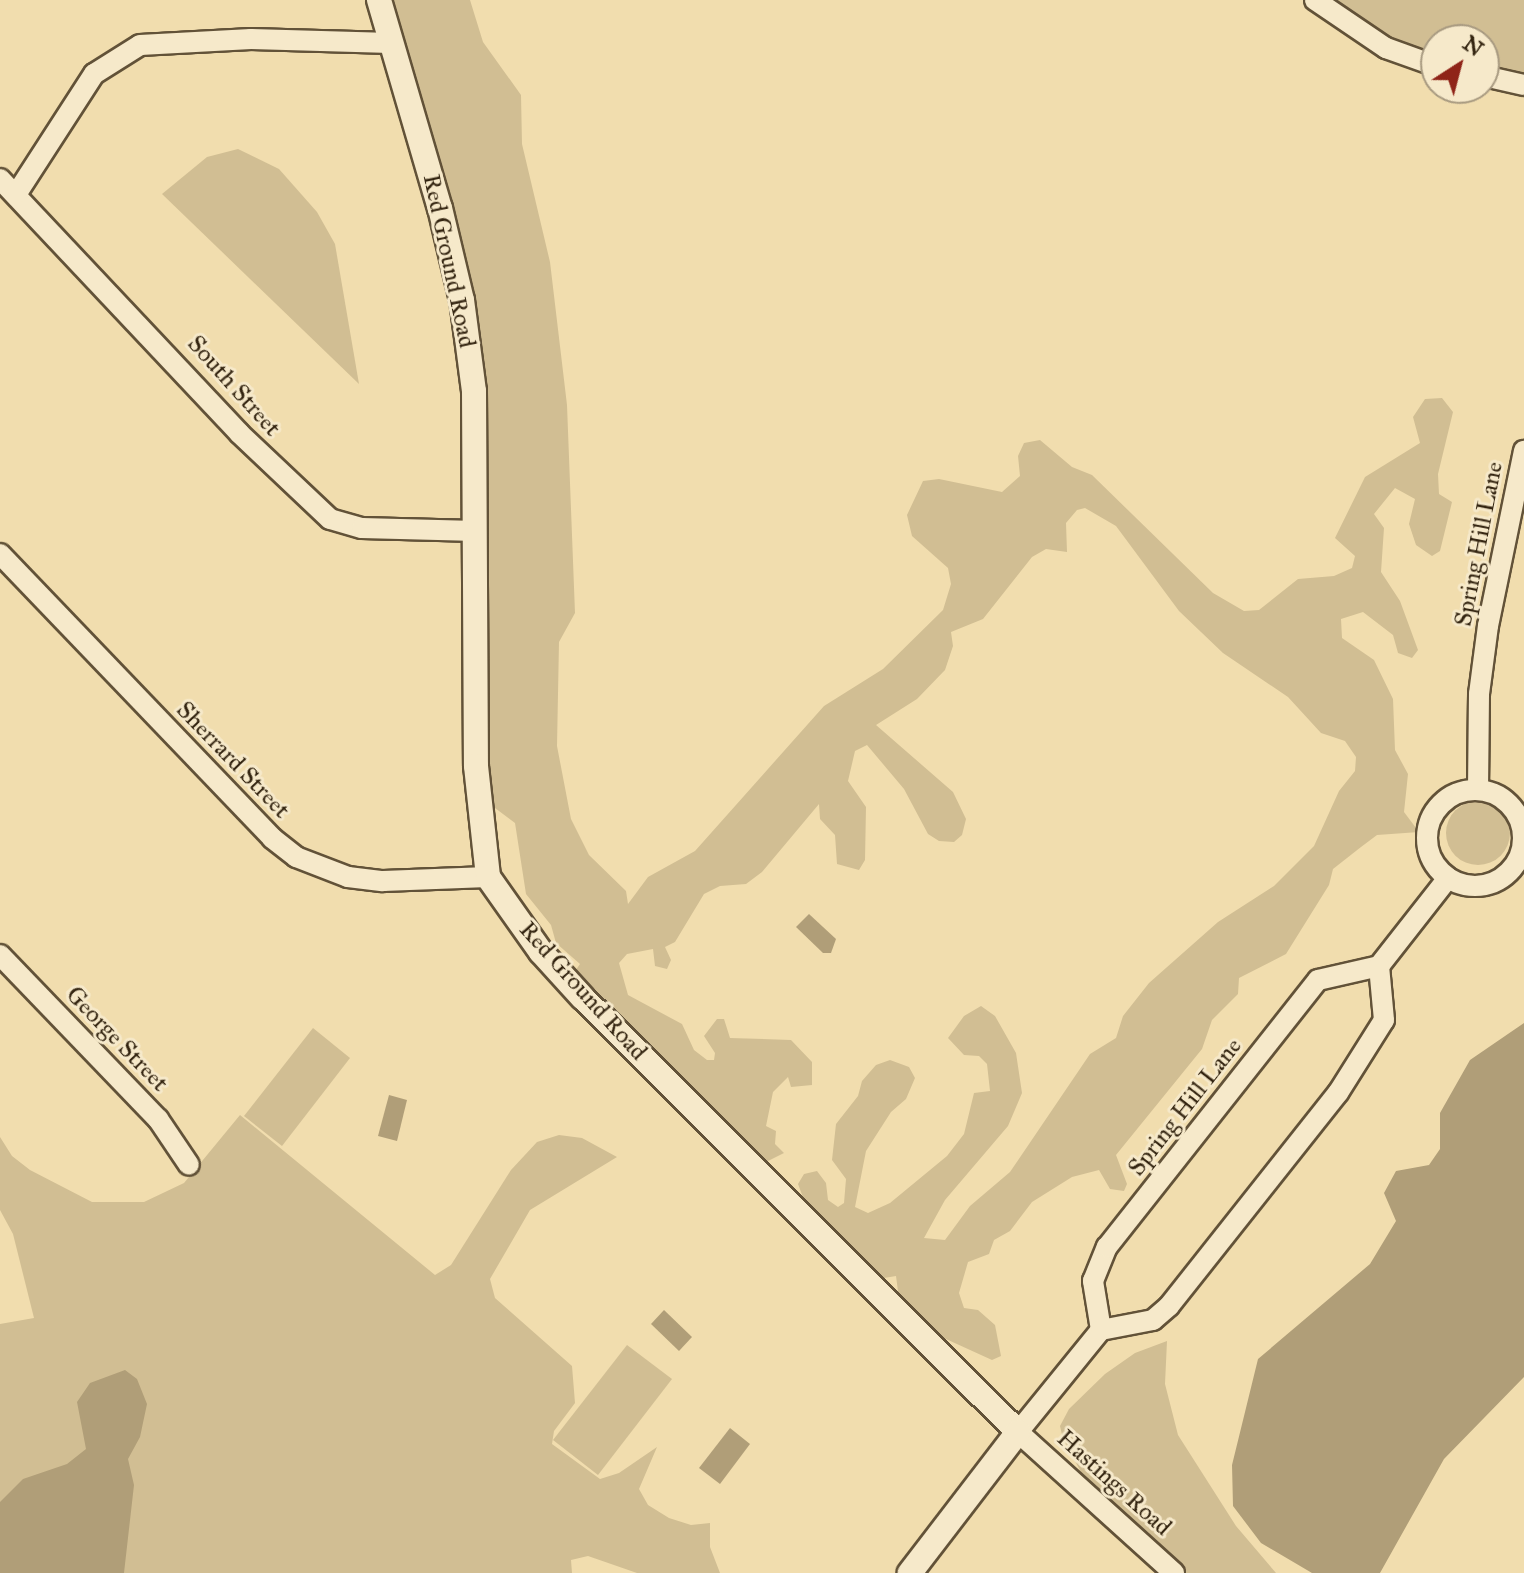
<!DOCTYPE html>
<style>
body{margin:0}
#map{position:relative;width:1524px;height:1573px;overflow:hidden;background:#f1ddae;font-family:"IM FELL Great Primer",serif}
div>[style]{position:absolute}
.green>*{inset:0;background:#d1be93}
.round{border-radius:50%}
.water>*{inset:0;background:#b09e78}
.roads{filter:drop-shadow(2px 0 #625238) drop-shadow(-2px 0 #625238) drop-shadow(0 2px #625238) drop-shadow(0 -2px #625238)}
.minor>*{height:20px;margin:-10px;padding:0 10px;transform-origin:10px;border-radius:10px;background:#f6e9ca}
.minor>.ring{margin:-10px;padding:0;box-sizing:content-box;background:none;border:20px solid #f6e9ca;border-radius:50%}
.tertiary>*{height:24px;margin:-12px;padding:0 12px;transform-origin:12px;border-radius:12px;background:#f6e9ca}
span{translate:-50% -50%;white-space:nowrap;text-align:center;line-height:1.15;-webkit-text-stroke:6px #f6e9ca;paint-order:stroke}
.street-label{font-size:24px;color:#332410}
.north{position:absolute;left:1420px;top:24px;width:80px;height:80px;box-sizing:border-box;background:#f6e9ca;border:2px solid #a89a80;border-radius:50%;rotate:36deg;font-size:22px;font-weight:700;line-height:32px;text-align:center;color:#332410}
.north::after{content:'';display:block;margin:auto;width:28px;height:36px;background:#8f2418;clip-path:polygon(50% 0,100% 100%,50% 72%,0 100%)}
</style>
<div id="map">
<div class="green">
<i style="clip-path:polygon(391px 0,470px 0,483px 42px,521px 95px,522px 144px,550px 262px,567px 405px,575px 613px,559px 642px,557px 746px,571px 819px,589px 855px,626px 891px,628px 904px,648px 877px,695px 851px,824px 706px,883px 669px,943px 610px,951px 584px,948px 568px,912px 536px,907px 515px,923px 481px,939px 479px,1002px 492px,1020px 476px,1018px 456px,1024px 443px,1040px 440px,1072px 467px,1092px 475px,1213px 593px,1244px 611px,1259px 610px,1298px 579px,1334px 576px,1352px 568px,1355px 556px,1335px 538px,1365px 477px,1420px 443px,1413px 417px,1425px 399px,1442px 398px,1453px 412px,1438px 474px,1439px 494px,1452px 502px,1440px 551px,1432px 556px,1416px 545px,1409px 524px,1415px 499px,1395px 488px,1374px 514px,1384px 528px,1381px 572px,1400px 601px,1418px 650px,1412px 658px,1398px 653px,1393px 635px,1363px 612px,1341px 619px,1342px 638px,1374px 660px,1393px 699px,1395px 750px,1408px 774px,1404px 812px,1419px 832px,1377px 835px,1361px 847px,1333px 869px,1329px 885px,1286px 954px,1239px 978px,1238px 994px,1212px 1020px,1202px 1049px,1116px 1155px,1127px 1184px,1124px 1191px,1110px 1189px,1099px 1170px,1072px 1177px,1032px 1202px,1010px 1231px,994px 1240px,989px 1254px,968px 1262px,959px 1293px,964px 1308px,978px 1310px,995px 1325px,1001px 1356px,992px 1360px,935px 1334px,899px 1299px,896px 1276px,878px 1279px,804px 1200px,798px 1184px,804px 1174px,817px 1171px,826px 1183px,828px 1200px,838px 1207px,844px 1203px,846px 1179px,832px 1160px,836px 1124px,858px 1096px,862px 1081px,876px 1065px,890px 1060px,909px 1067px,915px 1078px,906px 1099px,891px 1112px,866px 1151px,855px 1207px,868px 1213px,890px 1203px,947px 1156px,964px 1134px,974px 1093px,990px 1091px,987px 1064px,979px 1056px,964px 1055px,948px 1038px,964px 1016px,981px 1006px,995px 1016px,1016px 1053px,1022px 1093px,1008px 1126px,945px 1200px,924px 1238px,945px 1240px,970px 1206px,1010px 1172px,1090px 1054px,1116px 1038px,1123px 1016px,1149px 983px,1218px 922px,1274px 886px,1314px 846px,1339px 791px,1355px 771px,1356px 757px,1345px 741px,1321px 733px,1288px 697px,1223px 653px,1179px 611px,1116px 526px,1085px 508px,1077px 510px,1066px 523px,1067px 552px,1046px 549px,1032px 557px,983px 619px,951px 632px,953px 646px,945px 670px,917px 699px,876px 725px,953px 792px,966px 819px,962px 835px,954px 842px,939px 841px,928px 834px,904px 789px,867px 745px,855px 751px,848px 781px,866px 807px,865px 860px,859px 870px,837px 864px,835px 835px,820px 819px,819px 804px,762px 872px,746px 884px,720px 886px,704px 894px,675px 942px,665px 947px,671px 960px,667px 969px,655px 966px,653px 949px,627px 954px,619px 963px,628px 995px,682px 1024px,694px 1050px,707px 1060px,714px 1060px,715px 1053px,704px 1036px,717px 1019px,724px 1019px,730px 1038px,791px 1040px,812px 1062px,812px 1085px,791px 1087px,788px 1077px,773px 1092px,766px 1126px,776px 1131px,775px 1144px,784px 1153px,768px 1161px,751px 1156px,736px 1134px,718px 1124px,571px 977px,580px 964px,556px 943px,551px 925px,526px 894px,515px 823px,487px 802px,489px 684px,481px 652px,483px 353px,444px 180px)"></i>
<i style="clip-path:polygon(1315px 0,1524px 0,1524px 82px,1484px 76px,1484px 40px,1436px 40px,1436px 66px)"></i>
<i style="clip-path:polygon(238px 149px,279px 169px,317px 212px,335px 244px,359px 384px,162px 194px,207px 157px)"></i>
<i class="round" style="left:1446px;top:801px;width:64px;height:64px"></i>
<i style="clip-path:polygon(313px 1028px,350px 1058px,282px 1146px,244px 1116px)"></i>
<i style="clip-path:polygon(240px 1115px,435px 1275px,451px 1265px,511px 1170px,537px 1142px,559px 1135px,582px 1138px,617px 1157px,530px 1210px,490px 1279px,495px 1298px,572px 1366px,575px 1403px,554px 1431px,552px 1444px,600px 1479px,619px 1473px,657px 1447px,639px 1489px,648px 1505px,669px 1518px,691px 1525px,710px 1523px,710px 1547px,720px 1573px,637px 1573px,588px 1556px,571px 1560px,572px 1573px,0 1573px,0 1324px,34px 1318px,13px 1234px,0 1210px,0 1137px,12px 1156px,30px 1170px,92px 1202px,144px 1202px,184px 1183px)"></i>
<i style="clip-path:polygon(1167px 1341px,1165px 1384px,1178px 1435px,1236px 1526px,1276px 1573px,1183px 1573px,1110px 1507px,1082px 1474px,1063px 1439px,1060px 1426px,1069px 1409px,1105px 1374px,1135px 1353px)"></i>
<i style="clip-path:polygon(627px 1345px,672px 1379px,598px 1475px,553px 1440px)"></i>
</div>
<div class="water">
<i style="clip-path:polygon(809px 914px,836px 939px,831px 953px,823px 953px,796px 927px)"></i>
<i style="clip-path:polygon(1524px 1023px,1524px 1377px,1444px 1459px,1380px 1573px,1312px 1573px,1261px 1543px,1233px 1506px,1232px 1465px,1258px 1359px,1370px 1264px,1396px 1221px,1384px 1193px,1396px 1171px,1429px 1165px,1440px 1149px,1440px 1113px,1470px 1060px)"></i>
<i style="clip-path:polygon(389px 1095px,407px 1100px,397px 1141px,378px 1136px)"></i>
<i style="clip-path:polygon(664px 1310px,692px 1337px,679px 1351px,651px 1324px)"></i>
<i style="clip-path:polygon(125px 1370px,137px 1379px,147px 1404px,140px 1437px,128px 1459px,134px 1485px,124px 1573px,0 1573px,0 1502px,23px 1479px,67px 1464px,86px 1449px,77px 1402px,90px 1383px)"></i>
<i style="clip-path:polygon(730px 1428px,750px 1444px,720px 1484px,699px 1468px)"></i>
</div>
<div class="roads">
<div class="minor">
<i style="left:1315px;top:0;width:86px;rotate:34.1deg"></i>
<i style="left:1386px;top:48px;width:53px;rotate:19.8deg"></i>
<i style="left:1484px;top:76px;width:41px;rotate:12.7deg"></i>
<i style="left:0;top:179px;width:349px;rotate:46.7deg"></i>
<i style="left:239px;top:433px;width:125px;rotate:43.4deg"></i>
<i style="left:330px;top:519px;width:33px;rotate:16deg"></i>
<i style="left:362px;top:528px;width:114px;rotate:1.5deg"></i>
<i style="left:17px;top:193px;width:142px;rotate:-57.1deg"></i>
<i style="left:94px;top:74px;width:54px;rotate:-32.2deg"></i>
<i style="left:140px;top:45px;width:111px;rotate:-3.1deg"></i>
<i style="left:251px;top:39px;width:140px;rotate:1.6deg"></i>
<i style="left:0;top:554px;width:393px;rotate:46.2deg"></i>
<i style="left:272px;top:838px;width:31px;rotate:38deg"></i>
<i style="left:296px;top:857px;width:56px;rotate:21deg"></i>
<i style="left:348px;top:877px;width:35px;rotate:7deg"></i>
<i style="left:383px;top:881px;width:105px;rotate:-2.2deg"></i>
<i style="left:1478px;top:790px;width:96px;rotate:-89.4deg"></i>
<i style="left:1479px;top:694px;width:69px;rotate:-82.5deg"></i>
<i style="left:1488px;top:626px;width:179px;rotate:-78.4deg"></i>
<i class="ring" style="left:1427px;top:790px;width:76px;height:76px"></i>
<i style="left:0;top:955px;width:228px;rotate:46.1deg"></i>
<i style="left:158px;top:1119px;width:55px;rotate:56deg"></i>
<i style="left:1101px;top:1330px;width:50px;rotate:-99.3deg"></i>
<i style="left:1093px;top:1281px;width:37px;rotate:-68deg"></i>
<i style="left:1107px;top:1247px;width:340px;rotate:-51.7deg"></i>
<i style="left:1318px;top:980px;width:63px;rotate:-12.9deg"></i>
<i style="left:1379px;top:966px;width:112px;rotate:-51.9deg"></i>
<i style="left:1174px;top:1573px;width:210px;rotate:-137.9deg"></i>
<i style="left:1018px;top:1432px;width:132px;rotate:-50.9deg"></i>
<i style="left:1101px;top:1330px;width:53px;rotate:-10.9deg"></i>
<i style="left:1153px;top:1320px;width:21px;rotate:-41deg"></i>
<i style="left:1169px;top:1306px;width:272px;rotate:-51.6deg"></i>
<i style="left:1338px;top:1093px;width:86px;rotate:-57.8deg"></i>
<i style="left:1384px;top:1020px;width:54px;rotate:-95.3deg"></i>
</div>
<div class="tertiary">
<i style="left:379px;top:0;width:217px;rotate:73.7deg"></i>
<i style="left:440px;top:208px;width:95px;rotate:76.6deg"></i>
<i style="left:462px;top:300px;width:92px;rotate:82.5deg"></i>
<i style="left:474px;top:391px;width:375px;rotate:89.7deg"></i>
<i style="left:476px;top:766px;width:112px;rotate:83.8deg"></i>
<i style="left:488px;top:877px;width:92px;rotate:54.8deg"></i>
<i style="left:541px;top:952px;width:62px;rotate:47.6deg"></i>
<i style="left:583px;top:998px;width:614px;rotate:44.93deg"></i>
<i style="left:1018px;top:1432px;width:178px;rotate:127.5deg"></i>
</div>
</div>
<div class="street-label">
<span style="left:449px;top:261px;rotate:78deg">Red Ground Road</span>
<span style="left:234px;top:386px;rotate:48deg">South Street</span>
<span style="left:1479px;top:544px;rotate:-79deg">Spring Hill Lane</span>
<span style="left:233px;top:760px;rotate:46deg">Sherrard Street</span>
<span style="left:583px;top:991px;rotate:48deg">Red Ground Road</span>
<span style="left:117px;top:1039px;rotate:46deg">George Street</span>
<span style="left:1185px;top:1107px;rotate:-52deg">Spring Hill Lane</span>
<span style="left:1114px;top:1483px;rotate:42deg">Hastings Road</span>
</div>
<div class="north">N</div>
</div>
